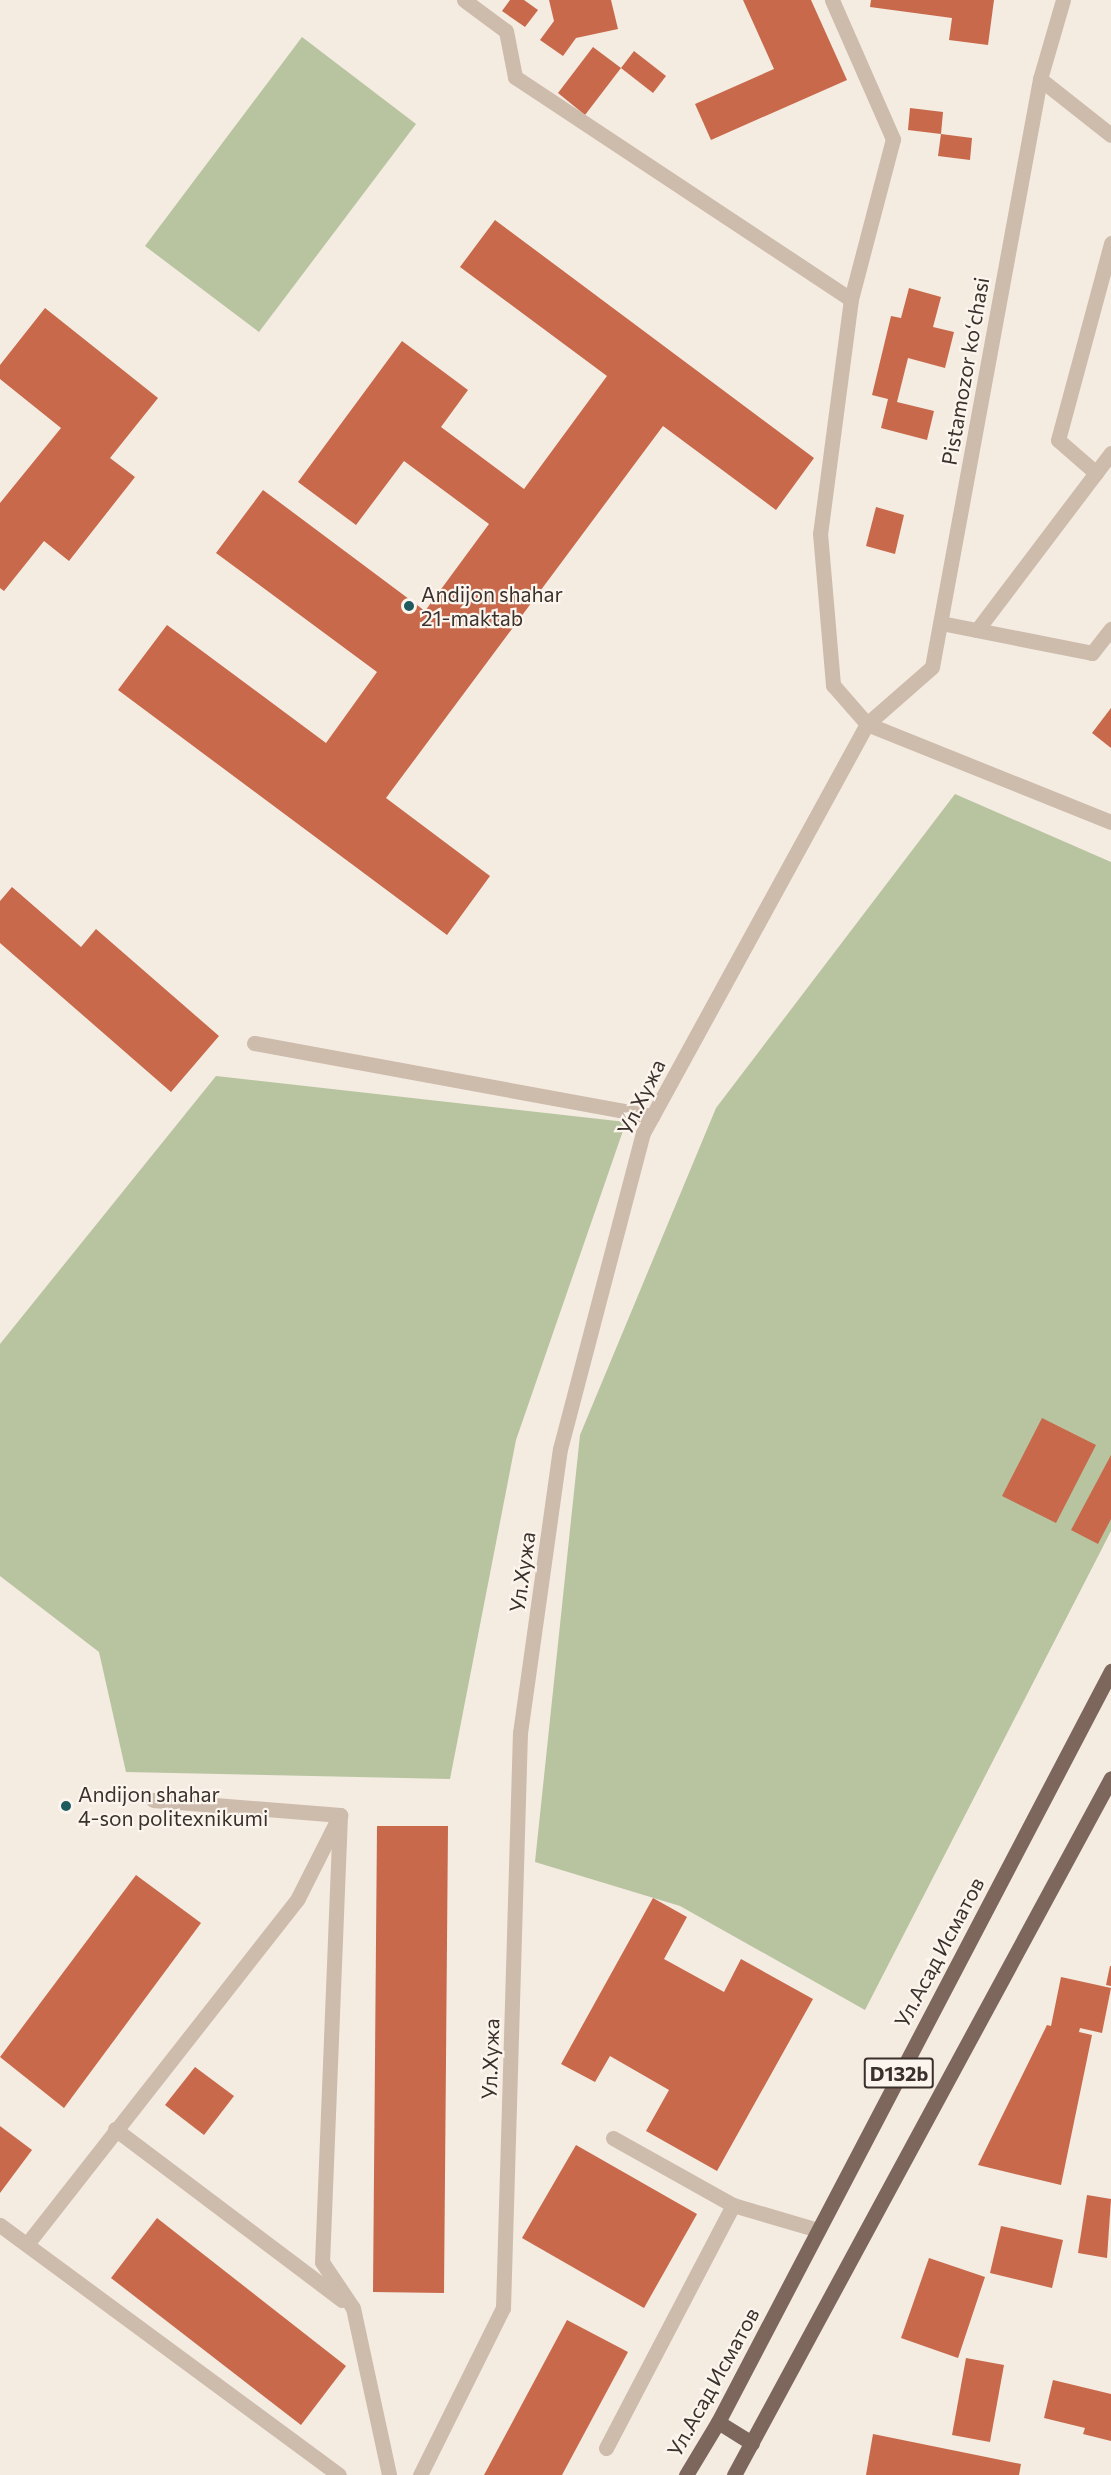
<!DOCTYPE html>
<meta charset="utf-8">
<style>
body{margin:0}
#map{position:relative;width:1111px;height:2475px;overflow:hidden;background:#f4ebe1;font-family:Commissioner,sans-serif}
div>[style]{position:absolute}
.green>*{inset:0;background:#b8c4a0}
.building>*{inset:0;background:#c8694b}
.lane>*{height:15px;margin:-7.5px;padding:0 7.5px;transform-origin:7.5px;border-radius:7.5px;background:#cdbbac}
.street>*{height:15px;margin:-7.5px;padding:0 7.5px;transform-origin:7.5px;border-radius:7.5px;background:#cdbbac}
.primary>*{height:15px;margin:-7.5px;padding:0 7.5px;transform-origin:7.5px;border-radius:7.5px;background:#7d675c}
.dots>*{width:16px;height:16px;translate:-50% -50%;box-sizing:border-box;border:3px solid #fbf5ee;border-radius:50%}
span{translate:-50% -50%;white-space:nowrap;text-align:center;line-height:1.15;-webkit-text-stroke:4.5px #fbf5ee;paint-order:stroke}
.shield-label span{padding:2px 4px;background:#fbf5ee;border:2px solid;border-radius:4px;-webkit-text-stroke-width:0}
.shield-label{font-size:20px;color:#3b302b;font-weight:700}
.street-label{font-size:21px;color:#3b302b}
.poi-label{font-size:21px;color:#3b302b}
.left{translate:0 -50%;text-align:left}
</style>
<div id="map">
<div class="green">
<i style="clip-path:polygon(302px 37px,416px 124px,259px 332px,145px 246px)"></i>
<i style="clip-path:polygon(955px 794px,1111px 862px,1111px 1531px,865px 2010px,680px 1906px,535px 1862px,580px 1435px,716px 1108px)"></i>
<i style="clip-path:polygon(216px 1076px,626px 1122px,516px 1440px,450px 1779px,126px 1772px,99px 1652px,0 1576px,0 1344px)"></i>
</div>
<div class="building">
<i style="clip-path:polygon(510px 0,524px 0,538px 10px,525px 27px,502px 11px)"></i>
<i style="clip-path:polygon(549px 0,611px 0,618px 29px,576px 38px,563px 56px,540px 40px,554px 21px)"></i>
<i style="clip-path:polygon(743px 0,811px 0,847px 80px,711px 140px,695px 104px,774px 69px)"></i>
<i style="clip-path:polygon(871px 0,994px 0,988px 45px,949px 40px,952px 18px,870px 7px)"></i>
<i style="clip-path:polygon(593px 47px,621px 68px,585px 115px,558px 93px)"></i>
<i style="clip-path:polygon(634px 51px,666px 76px,653px 93px,621px 68px)"></i>
<i style="clip-path:polygon(910px 108px,943px 112px,941px 134px,908px 130px)"></i>
<i style="clip-path:polygon(941px 134px,972px 138px,970px 160px,938px 156px)"></i>
<i style="clip-path:polygon(495px 220px,814px 458px,776px 510px,663px 426px,386px 798px,490px 876px,447px 935px,118px 690px,167px 625px,326px 743px,377px 672px,216px 553px,263px 490px,425px 611px,489px 524px,404px 461px,356px 525px,298px 482px,402px 341px,468px 390px,441px 427px,524px 489px,607px 376px,460px 267px)"></i>
<i style="clip-path:polygon(909px 288px,941px 297px,933px 327px,954px 332px,945px 368px,908px 358px,897px 402px,934px 411px,927px 440px,881px 428px,888px 399px,872px 395px,891px 316px,901px 318px)"></i>
<i style="clip-path:polygon(45px 308px,158px 398px,110px 458px,135px 477px,69px 561px,44px 541px,4px 591px,0 588px,0 503px,61px 428px,0 379px,0 365px)"></i>
<i style="clip-path:polygon(876px 507px,904px 515px,895px 554px,866px 546px)"></i>
<i style="clip-path:polygon(1111px 708px,1111px 748px,1092px 733px)"></i>
<i style="clip-path:polygon(12px 887px,81px 947px,96px 929px,219px 1036px,171px 1092px,0 943px,0 901px)"></i>
<i style="clip-path:polygon(1042px 1418px,1096px 1445px,1056px 1523px,1002px 1496px)"></i>
<i style="clip-path:polygon(1111px 1455px,1111px 1519px,1098px 1544px,1071px 1530px)"></i>
<i style="clip-path:polygon(377px 1826px,448px 1826px,444px 2293px,373px 2292px)"></i>
<i style="clip-path:polygon(136px 1875px,201px 1923px,64px 2108px,0 2057px)"></i>
<i style="clip-path:polygon(653px 1898px,687px 1917px,664px 1959px,724px 1992px,741px 1959px,813px 1999px,717px 2171px,646px 2131px,669px 2090px,610px 2056px,595px 2082px,561px 2064px)"></i>
<i style="clip-path:polygon(1110px 1966px,1111px 1966px,1111px 1986px,1106px 1985px)"></i>
<i style="clip-path:polygon(1061px 1977px,1111px 1988px,1102px 2033px,1080px 2028px,1079px 2032px,1092px 2035px,1061px 2185px,978px 2165px,1047px 2025px,1051px 2026px)"></i>
<i style="clip-path:polygon(195px 2067px,234px 2096px,204px 2135px,165px 2105px)"></i>
<i style="clip-path:polygon(0 2126px,32px 2150px,0 2193px)"></i>
<i style="clip-path:polygon(576px 2145px,697px 2214px,644px 2308px,522px 2238px)"></i>
<i style="clip-path:polygon(1087px 2195px,1111px 2199px,1107px 2258px,1078px 2253px)"></i>
<i style="clip-path:polygon(157px 2218px,346px 2366px,301px 2425px,111px 2278px)"></i>
<i style="clip-path:polygon(1001px 2226px,1063px 2240px,1052px 2288px,990px 2273px)"></i>
<i style="clip-path:polygon(929px 2258px,985px 2277px,958px 2358px,901px 2338px)"></i>
<i style="clip-path:polygon(567px 2320px,628px 2352px,562px 2475px,484px 2475px)"></i>
<i style="clip-path:polygon(966px 2358px,1004px 2365px,990px 2442px,952px 2435px)"></i>
<i style="clip-path:polygon(1053px 2380px,1111px 2394px,1111px 2441px,1083px 2434px,1085px 2428px,1044px 2418px)"></i>
<i style="clip-path:polygon(873px 2434px,1021px 2464px,1019px 2475px,866px 2475px)"></i>
</div>
<div class="lane">
<i style="left:464px;top:0;width:52px;rotate:36.4deg"></i>
<i style="left:506px;top:31px;width:47px;rotate:78.9deg"></i>
<i style="left:515px;top:77px;width:403px;rotate:33.5deg"></i>
<i style="left:1040px;top:79px;width:90px;rotate:38.3deg"></i>
<i style="left:1096px;top:473px;width:50px;rotate:-139deg"></i>
<i style="left:1058px;top:440px;width:204px;rotate:-74.9deg"></i>
<i style="left:941px;top:623px;width:154px;rotate:11.2deg"></i>
<i style="left:1092px;top:653px;width:31px;rotate:-52deg"></i>
<i style="left:977px;top:630px;width:222px;rotate:-52.9deg"></i>
<i style="left:254px;top:1043px;width:405px;rotate:10.4deg"></i>
<i style="left:153px;top:1800px;width:188px;rotate:4.6deg"></i>
<i style="left:115px;top:2129px;width:284px;rotate:37deg"></i>
<i style="left:613px;top:2138px;width:137px;rotate:29.2deg"></i>
<i style="left:733px;top:2205px;width:89px;rotate:16.4deg"></i>
<i style="left:0;top:2225px;width:421px;rotate:36.4deg"></i>
<i style="left:27px;top:2244px;width:439px;rotate:-51.9deg"></i>
<i style="left:298px;top:1898px;width:93px;rotate:-63.2deg"></i>
<i style="left:340px;top:1815px;width:447px;rotate:92.3deg"></i>
<i style="left:322px;top:2262px;width:55px;rotate:56deg"></i>
<i style="left:353px;top:2308px;width:171px;rotate:77.8deg"></i>
<i style="left:606px;top:2448px;width:274px;rotate:-62.4deg"></i>
</div>
<div class="street">
<i style="left:832px;top:0;width:152px;rotate:66.3deg"></i>
<i style="left:893px;top:139px;width:165px;rotate:104.7deg"></i>
<i style="left:851px;top:299px;width:236px;rotate:97.5deg"></i>
<i style="left:820px;top:533px;width:153px;rotate:85.1deg"></i>
<i style="left:833px;top:685px;width:52px;rotate:48.9deg"></i>
<i style="left:867px;top:724px;width:263px;rotate:21.9deg"></i>
<i style="left:420px;top:2475px;width:186px;rotate:-63.6deg"></i>
<i style="left:503px;top:2308px;width:575px;rotate:-88.31deg"></i>
<i style="left:520px;top:1733px;width:287px;rotate:-82deg"></i>
<i style="left:560px;top:1449px;width:327px;rotate:-75.3deg"></i>
<i style="left:643px;top:1133px;width:466px;rotate:-61.3deg"></i>
<i style="left:867px;top:724px;width:86px;rotate:-41.2deg"></i>
<i style="left:932px;top:667px;width:598px;rotate:-79.59deg"></i>
<i style="left:1040px;top:79px;width:82px;rotate:-73.8deg"></i>
</div>
<div class="primary">
<i style="left:718px;top:2422px;width:40px;rotate:32deg"></i>
<i style="left:686px;top:2475px;width:62px;rotate:-58.9deg"></i>
<i style="left:718px;top:2422px;width:848px;rotate:-62.38deg"></i>
<i style="left:734px;top:2475px;width:792px;rotate:-61.59deg"></i>
</div>
<div class="dots">
<i style="left:409px;top:606px;background:#1f5a5e"></i>
<i style="left:66px;top:1806px;background:#1f5a5e"></i>
</div>
<div class="shield-label">
<span style="left:899px;top:2073px">D132b</span>
</div>
<div class="street-label">
<span style="left:965px;top:371px;rotate:-80deg">Pistamozor koʻchasi</span>
<span style="left:641px;top:1097px;rotate:-64deg">Ул.Хужа</span>
<span style="left:522px;top:1572px;rotate:-82deg">Ул.Хужа</span>
<span style="left:939px;top:1952px;rotate:-62deg">Ул.Асад Исматов</span>
<span style="left:490px;top:2059px;rotate:-88deg">Ул.Хужа</span>
<span style="left:713px;top:2382px;rotate:-61deg">Ул.Асад Исматов</span>
</div>
<div class="poi-label">
<span class="left" style="left:421px;top:606px">Andijon shahar<br>21-maktab</span>
<span class="left" style="left:78px;top:1806px">Andijon shahar<br>4-son politexnikumi</span>
</div>
</div>
